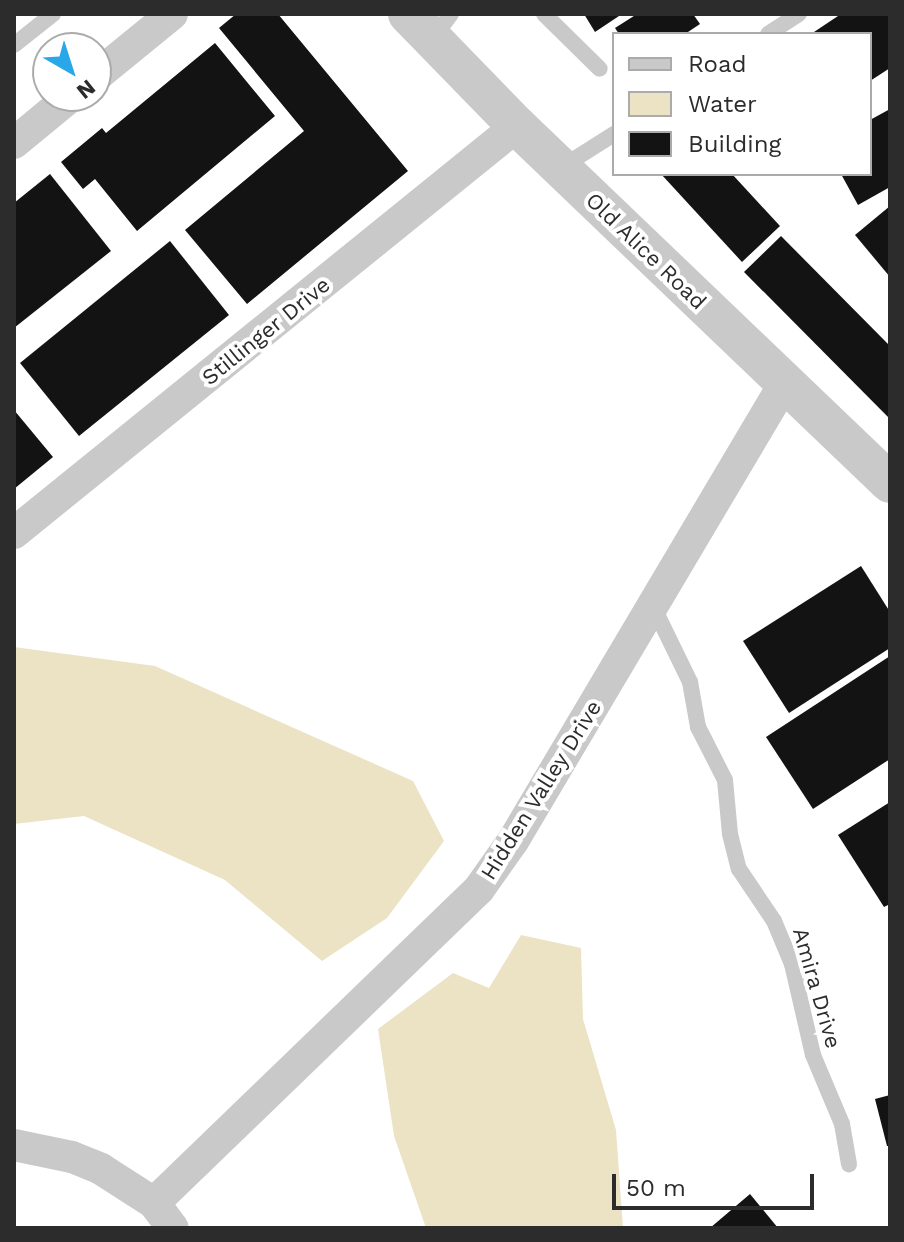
<!DOCTYPE html>
<style>
body{margin:0}
#map{position:relative;width:904px;height:1242px;overflow:hidden;background:#fff;font-family:"Work Sans",sans-serif}
div>[style]{position:absolute}
.water>*{inset:0;background:#ebe3c4}
.building>*{inset:0;background:#131313}
.service>*{height:16px;margin:-8px;padding:0 8px;transform-origin:8px;border-radius:8px;background:#c9c9c9}
.minor>*{height:32px;margin:-16px;padding:0 16px;transform-origin:16px;border-radius:16px;background:#c9c9c9}
.tertiary>*{height:40px;margin:-20px;padding:0 20px;transform-origin:20px;border-radius:20px;background:#c9c9c9}
span{translate:-50% -50%;white-space:nowrap;text-align:center;line-height:1.15;-webkit-text-stroke:8px #fff;paint-order:stroke}
.street-label{font-size:22px;color:#2c2c2c}
.frame{position:absolute;inset:0;border:16px solid #2c2c2c;pointer-events:none}
.legend{position:absolute;left:612px;top:32px;width:260px;height:144px;box-sizing:border-box;background:#fff;border:2px solid #ababab;margin:0;padding:10px 14px;list-style:none;font-size:24px;color:#2c2c2c}
.legend li{display:flex;align-items:center;gap:16px;height:40px}
.legend b{width:40px;border:2px solid #ababab}
.north{position:absolute;left:32px;top:32px;width:80px;height:80px;box-sizing:border-box;background:#fff;border:2px solid #ababab;border-radius:50%;rotate:141deg;font-size:22px;font-weight:700;line-height:32px;text-align:center;color:#2c2c2c}
.north::after{content:'';display:block;margin:auto;width:28px;height:36px;background:#29a7e8;clip-path:polygon(50% 0,100% 100%,50% 72%,0 100%)}
.scale{position:absolute;left:612px;top:1174px;width:202px;height:36px;box-sizing:border-box;border:4px solid #2c2c2c;border-top:0;padding-left:10px;font-size:24px;line-height:28px;white-space:nowrap;color:#2c2c2c;-webkit-text-stroke:6px #fff;paint-order:stroke}
</style>
<div id="map">
<div class="water">
<i style="clip-path:polygon(14px 647px,155px 666px,413px 781px,444px 841px,387px 918px,322px 961px,225px 880px,84px 816px,14px 824px)"></i>
<i style="clip-path:polygon(521px 935px,581px 948px,583px 1019px,616px 1130px,623px 1228px,426px 1228px,394px 1136px,378px 1029px,453px 973px,489px 988px)"></i>
</div>
<div class="building">
<i style="clip-path:polygon(236px 14px,278px 14px,408px 171px,247px 304px,185px 230px,304px 131px,219px 28px)"></i>
<i style="clip-path:polygon(584px 14px,622px 14px,595px 32px)"></i>
<i style="clip-path:polygon(637px 14px,693px 14px,700px 24px,685px 34px,619px 34px,615px 28px)"></i>
<i style="clip-path:polygon(841px 14px,890px 14px,890px 68px,870px 81px,870px 34px,811px 34px)"></i>
<i style="clip-path:polygon(215px 43px,275px 116px,137px 231px,95px 179px,83px 189px,61px 162px,102px 128px,106px 133px)"></i>
<i style="clip-path:polygon(890px 109px,890px 187px,858px 205px,841px 174px,870px 174px,870px 120px)"></i>
<i style="clip-path:polygon(50px 174px,111px 251px,14px 328px,14px 203px)"></i>
<i style="clip-path:polygon(661px 174px,732px 174px,780px 226px,742px 262px)"></i>
<i style="clip-path:polygon(890px 206px,890px 277px,855px 235px)"></i>
<i style="clip-path:polygon(781px 236px,890px 346px,890px 419px,744px 272px)"></i>
<i style="clip-path:polygon(170px 241px,229px 315px,79px 436px,20px 363px)"></i>
<i style="clip-path:polygon(14px 410px,53px 457px,14px 489px)"></i>
<i style="clip-path:polygon(861px 566px,890px 612px,890px 648px,789px 713px,743px 641px)"></i>
<i style="clip-path:polygon(890px 656px,890px 759px,813px 809px,766px 737px)"></i>
<i style="clip-path:polygon(890px 802px,890px 904px,884px 907px,838px 835px)"></i>
<i style="clip-path:polygon(890px 1095px,890px 1146px,887px 1146px,875px 1099px)"></i>
<i style="clip-path:polygon(750px 1194px,778px 1228px,710px 1228px)"></i>
</div>
<div class="service">
<i style="left:544px;top:14px;width:78px;rotate:44.5deg"></i>
<i style="left:768px;top:34px;width:37px;rotate:-33deg"></i>
<i style="left:433px;top:38px;width:30px;rotate:-53deg"></i>
<i style="left:14px;top:45px;width:50px;rotate:-38.5deg"></i>
<i style="left:562px;top:167px;width:62px;rotate:-32.4deg"></i>
<i style="left:653px;top:606px;width:85px;rotate:64deg"></i>
<i style="left:690px;top:682px;width:46px;rotate:79.9deg"></i>
<i style="left:698px;top:727px;width:59px;rotate:63deg"></i>
<i style="left:725px;top:780px;width:54px;rotate:84.7deg"></i>
<i style="left:730px;top:834px;width:36px;rotate:76deg"></i>
<i style="left:739px;top:869px;width:63px;rotate:56.1deg"></i>
<i style="left:774px;top:921px;width:47px;rotate:67.3deg"></i>
<i style="left:792px;top:964px;width:93px;rotate:77deg"></i>
<i style="left:813px;top:1055px;width:75px;rotate:67.2deg"></i>
<i style="left:842px;top:1124px;width:41px;rotate:80.1deg"></i>
</div>
<div class="minor">
<i style="left:96px;top:76px;width:98px;rotate:-39.2deg"></i>
<i style="left:14px;top:143px;width:74px;rotate:-39.5deg"></i>
<i style="left:14px;top:533px;width:647px;rotate:-38.98deg"></i>
<i style="left:14px;top:1145px;width:59px;rotate:11.7deg"></i>
<i style="left:72px;top:1157px;width:31px;rotate:22deg"></i>
<i style="left:101px;top:1169px;width:63px;rotate:32.7deg"></i>
<i style="left:154px;top:1203px;width:31px;rotate:53deg"></i>
<i style="left:154px;top:1203px;width:452px;rotate:-44deg"></i>
<i style="left:479px;top:889px;width:59px;rotate:-54.7deg"></i>
<i style="left:513px;top:841px;width:531px;rotate:-59.33deg"></i>
</div>
<div class="tertiary">
<i style="left:408px;top:14px;width:156px;rotate:45.8deg"></i>
<i style="left:517px;top:126px;width:516px;rotate:43.74deg"></i>
</div>
<div class="street-label">
<span style="left:646px;top:251px;rotate:44deg">Old Alice Road</span>
<span style="left:266px;top:331px;rotate:-39deg">Stillinger Drive</span>
<span style="left:541px;top:790px;rotate:-58deg">Hidden Valley Drive</span>
<span style="left:817px;top:988px;rotate:74deg">Amira Drive</span>
</div>
<div class="frame"></div>
<ul class="legend">
<li><b style="height:10px;background:#c9c9c9"></b>Road</li>
<li><b style="height:22px;background:#ebe3c4"></b>Water</li>
<li><b style="height:22px;background:#131313"></b>Building</li>
</ul>
<div class="north">N</div>
<div class="scale">50 m</div>
</div>
